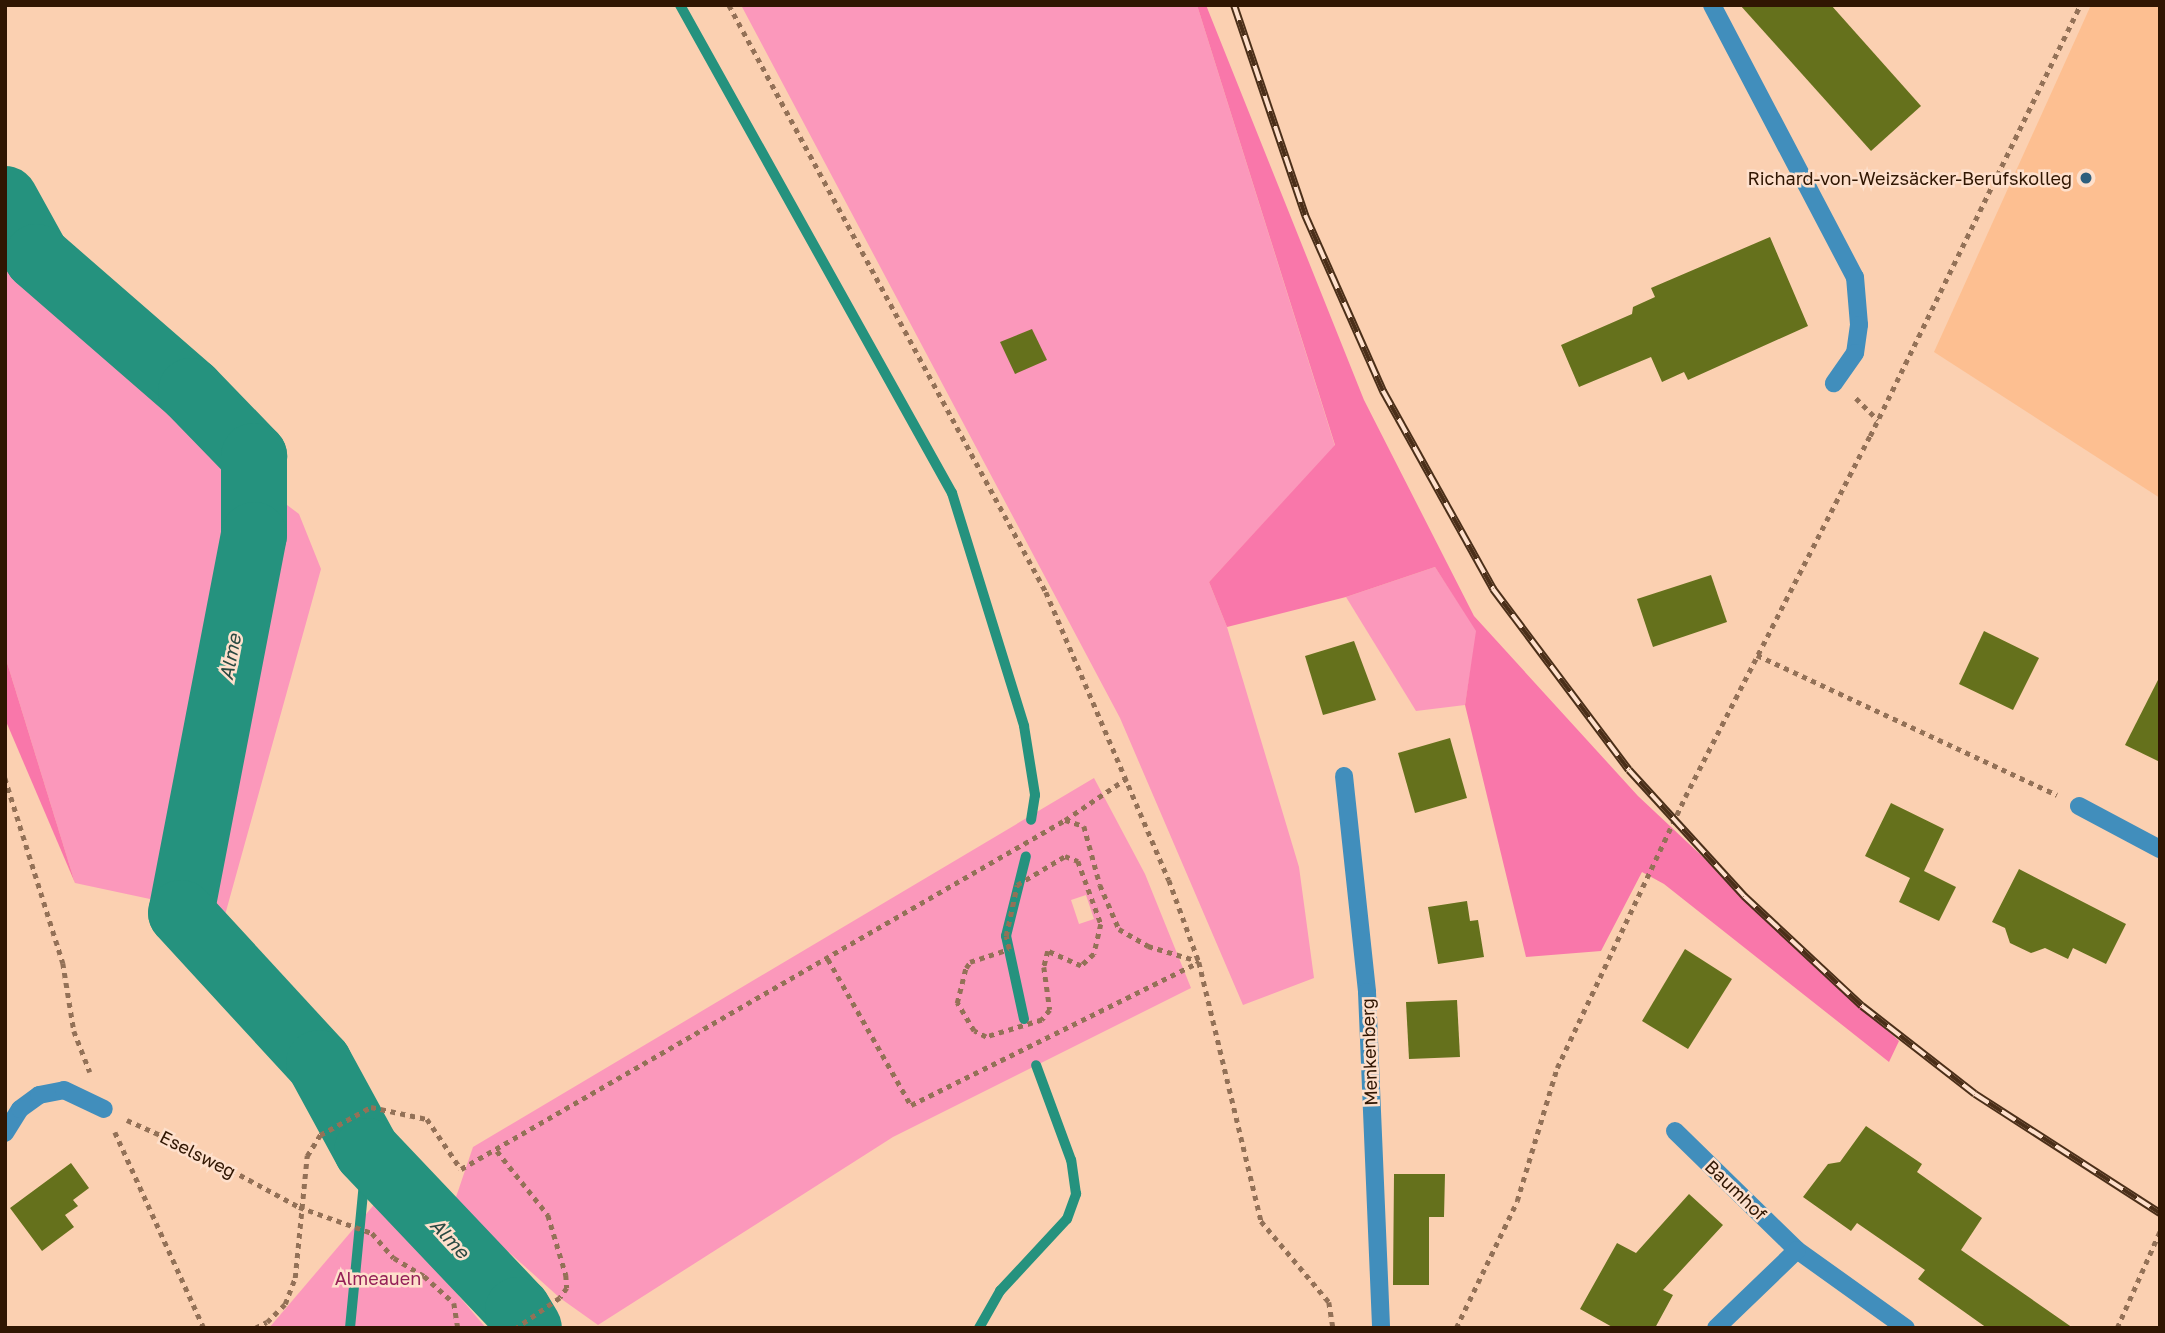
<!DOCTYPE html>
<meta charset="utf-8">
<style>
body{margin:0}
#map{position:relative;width:2165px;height:1333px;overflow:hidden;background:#fbd0b1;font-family:"Golos Text",sans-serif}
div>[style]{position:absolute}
.built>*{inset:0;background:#fdbf91}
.green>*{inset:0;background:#fb98bb}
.forest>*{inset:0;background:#f977aa}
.stream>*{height:10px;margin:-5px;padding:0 5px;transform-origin:5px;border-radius:5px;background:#25927e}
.river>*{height:66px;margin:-33px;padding:0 33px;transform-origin:33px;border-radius:33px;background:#25927e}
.building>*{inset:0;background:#65711c}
.path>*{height:4.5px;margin-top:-2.25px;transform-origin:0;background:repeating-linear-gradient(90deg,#937157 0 5px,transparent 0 10px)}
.minor>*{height:18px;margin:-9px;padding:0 9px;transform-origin:9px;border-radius:9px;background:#418ebc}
.rail>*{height:8px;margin-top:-4px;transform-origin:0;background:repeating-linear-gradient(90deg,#fee0cc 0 16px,#4b2f19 0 32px);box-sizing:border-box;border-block:2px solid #4b2f19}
.dots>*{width:19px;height:19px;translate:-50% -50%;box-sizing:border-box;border:4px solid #fee0cc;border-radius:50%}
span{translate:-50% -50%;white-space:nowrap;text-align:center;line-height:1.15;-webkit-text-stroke:5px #fee0cc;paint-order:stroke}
.poi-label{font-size:18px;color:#301602}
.right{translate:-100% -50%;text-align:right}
.street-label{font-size:18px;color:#301602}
.park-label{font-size:18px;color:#952057}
.water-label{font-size:19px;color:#2a4942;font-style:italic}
.frame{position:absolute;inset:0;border:7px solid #301602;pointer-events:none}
</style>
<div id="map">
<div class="built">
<i style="clip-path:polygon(2091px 5px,2160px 5px,2160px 498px,1934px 352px)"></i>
</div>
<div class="green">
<i style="clip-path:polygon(741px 5px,1197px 5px,1335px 446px,1209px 582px,1227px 627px,1299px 867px,1314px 978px,1243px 1005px,1120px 718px)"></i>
<i style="clip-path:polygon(5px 234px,24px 267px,218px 453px,299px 514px,321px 569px,225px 915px,75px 883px,5px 656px)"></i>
<i style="clip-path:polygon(1435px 567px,1477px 631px,1465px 705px,1416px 711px,1346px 597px)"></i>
<i style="clip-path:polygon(evenodd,1094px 778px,1145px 874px,1191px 988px,893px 1137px,598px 1325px,560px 1298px,454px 1203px,473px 1147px,1094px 778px,1086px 895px,1094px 919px,1079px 924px,1071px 900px,1086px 895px)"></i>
<i style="clip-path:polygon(378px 1200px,486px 1328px,269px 1328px)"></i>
</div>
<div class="forest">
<i style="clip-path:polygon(1197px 5px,1206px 5px,1364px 400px,1474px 616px,1638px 796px,1899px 1041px,1889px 1062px,1664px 884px,1642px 872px,1601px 951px,1526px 957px,1465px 705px,1476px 631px,1435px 567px,1346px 597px,1227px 627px,1209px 582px,1335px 445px)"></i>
<i style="clip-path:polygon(5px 656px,75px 883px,5px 719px)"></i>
</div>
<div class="stream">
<i style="left:680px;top:5px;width:559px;rotate:60.87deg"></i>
<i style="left:952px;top:493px;width:244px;rotate:72.8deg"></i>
<i style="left:1024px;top:726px;width:70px;rotate:80.9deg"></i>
<i style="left:1035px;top:795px;width:25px;rotate:99deg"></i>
<i style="left:1024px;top:1019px;width:85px;rotate:-102.2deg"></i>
<i style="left:1006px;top:936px;width:82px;rotate:-76deg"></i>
<i style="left:350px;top:1328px;width:178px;rotate:-84.5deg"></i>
<i style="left:979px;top:1328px;width:43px;rotate:-60.4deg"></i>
<i style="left:1000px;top:1291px;width:98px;rotate:-47.1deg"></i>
<i style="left:1067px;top:1219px;width:27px;rotate:-70deg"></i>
<i style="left:1076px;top:1194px;width:34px;rotate:-98deg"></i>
<i style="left:1071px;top:1160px;width:101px;rotate:-110.2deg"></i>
</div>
<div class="river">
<i style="left:5px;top:199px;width:66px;rotate:61.1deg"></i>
<i style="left:37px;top:257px;width:204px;rotate:41deg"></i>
<i style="left:191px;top:391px;width:91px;rotate:45.9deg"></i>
<i style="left:254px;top:456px;width:79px;rotate:90deg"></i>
<i style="left:254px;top:535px;width:385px;rotate:100.9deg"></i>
<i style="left:181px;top:913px;width:204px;rotate:47.4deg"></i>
<i style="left:319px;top:1063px;width:100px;rotate:61.4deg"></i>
<i style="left:367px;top:1151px;width:219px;rotate:46.5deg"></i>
<i style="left:518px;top:1310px;width:21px;rotate:59deg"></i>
</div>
<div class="building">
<i style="clip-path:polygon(1740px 5px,1831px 5px,1921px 106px,1871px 151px)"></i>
<i style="clip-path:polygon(1770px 237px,1808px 326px,1688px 380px,1684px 372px,1662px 382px,1651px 357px,1579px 387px,1561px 345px,1632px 314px,1633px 307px,1655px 297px,1651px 288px)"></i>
<i style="clip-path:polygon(1032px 329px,1047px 360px,1015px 374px,1000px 342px)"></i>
<i style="clip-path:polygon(1711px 575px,1727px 622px,1653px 647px,1637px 599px)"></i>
<i style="clip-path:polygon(1984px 631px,2039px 658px,2013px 710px,1959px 684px)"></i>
<i style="clip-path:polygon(1354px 641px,1376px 700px,1323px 715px,1305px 656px)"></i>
<i style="clip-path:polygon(2160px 676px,2160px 762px,2125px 745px)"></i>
<i style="clip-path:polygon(1450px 738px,1467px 798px,1415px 813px,1398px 753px)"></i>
<i style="clip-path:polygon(1891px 803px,1944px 829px,1924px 871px,1956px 887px,1939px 921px,1899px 902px,1910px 878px,1865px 856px)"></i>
<i style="clip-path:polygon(2019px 869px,2126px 924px,2106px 964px,2073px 948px,2068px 959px,2045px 948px,2031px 953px,2010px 943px,2005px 928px,1992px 922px)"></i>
<i style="clip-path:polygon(1467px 901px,1470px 921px,1478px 920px,1484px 957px,1438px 964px,1428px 907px)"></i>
<i style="clip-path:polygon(1685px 949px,1732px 979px,1688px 1049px,1642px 1021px)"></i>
<i style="clip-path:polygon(1457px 1000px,1460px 1057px,1409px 1059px,1406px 1002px)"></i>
<i style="clip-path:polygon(1866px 1126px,1922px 1164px,1917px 1172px,1982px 1218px,1961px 1250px,2073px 1328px,1987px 1328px,1918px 1279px,1925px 1270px,1857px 1223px,1851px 1231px,1803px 1197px,1828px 1164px,1840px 1162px)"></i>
<i style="clip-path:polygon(71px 1163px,89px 1188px,73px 1200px,78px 1206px,65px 1215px,74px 1227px,42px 1251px,10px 1208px)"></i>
<i style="clip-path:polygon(1394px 1174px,1445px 1174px,1444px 1217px,1429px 1217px,1429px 1285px,1393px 1285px)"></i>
<i style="clip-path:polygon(1689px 1194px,1723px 1225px,1663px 1290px,1673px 1295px,1655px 1328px,1614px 1328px,1580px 1309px,1617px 1243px,1636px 1253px)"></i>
</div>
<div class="path">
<i style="left:729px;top:5px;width:667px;rotate:61.63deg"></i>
<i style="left:1046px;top:592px;width:313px;rotate:66.9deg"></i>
<i style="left:1169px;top:880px;width:87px;rotate:69.9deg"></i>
<i style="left:1199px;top:962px;width:266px;rotate:76.5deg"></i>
<i style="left:1261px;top:1221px;width:106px;rotate:50deg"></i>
<i style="left:1329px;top:1302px;width:26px;rotate:81deg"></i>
<i style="left:1856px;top:398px;width:31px;rotate:45deg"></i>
<i style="left:1757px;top:655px;width:331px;rotate:25deg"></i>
<i style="left:5px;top:778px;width:194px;rotate:72.6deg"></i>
<i style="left:63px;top:963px;width:69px;rotate:80.8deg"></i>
<i style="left:74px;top:1031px;width:44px;rotate:68.7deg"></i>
<i style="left:1065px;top:820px;width:20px;rotate:18deg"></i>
<i style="left:1084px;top:826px;width:61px;rotate:74.8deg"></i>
<i style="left:1100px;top:885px;width:48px;rotate:66.6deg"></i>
<i style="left:1119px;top:929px;width:34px;rotate:30deg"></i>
<i style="left:1148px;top:946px;width:52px;rotate:16.7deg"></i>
<i style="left:1065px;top:856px;width:14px;rotate:21deg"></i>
<i style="left:1078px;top:861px;width:67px;rotate:69.9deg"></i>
<i style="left:1101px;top:924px;width:31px;rotate:103deg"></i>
<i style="left:1094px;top:954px;width:18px;rotate:137deg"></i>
<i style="left:1081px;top:966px;width:36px;rotate:-156deg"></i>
<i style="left:1048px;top:951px;width:16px;rotate:104deg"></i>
<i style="left:1044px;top:967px;width:43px;rotate:82.1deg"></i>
<i style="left:1050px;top:1010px;width:13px;rotate:129deg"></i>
<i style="left:1042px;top:1020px;width:59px;rotate:163.1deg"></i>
<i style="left:986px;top:1037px;width:13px;rotate:-153deg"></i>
<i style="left:974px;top:1031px;width:33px;rotate:-121deg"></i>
<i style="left:957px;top:1003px;width:36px;rotate:-76deg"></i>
<i style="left:966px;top:968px;width:7px;rotate:-56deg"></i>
<i style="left:970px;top:962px;width:41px;rotate:-18.4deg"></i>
<i style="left:1009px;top:949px;width:13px;rotate:-103deg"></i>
<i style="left:1006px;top:936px;width:52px;rotate:-77.8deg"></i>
<i style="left:1017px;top:885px;width:56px;rotate:-31.1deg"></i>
<i style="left:828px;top:959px;width:168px;rotate:60.4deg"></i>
<i style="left:911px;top:1105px;width:322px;rotate:-26.4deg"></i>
<i style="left:127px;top:1120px;width:76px;rotate:24.2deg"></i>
<i style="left:196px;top:1151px;width:117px;rotate:28.5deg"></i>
<i style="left:299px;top:1207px;width:77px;rotate:19.6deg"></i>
<i style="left:372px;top:1233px;width:33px;rotate:49deg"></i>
<i style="left:394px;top:1258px;width:35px;rotate:31deg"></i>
<i style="left:424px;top:1276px;width:40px;rotate:42deg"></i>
<i style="left:454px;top:1303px;width:25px;rotate:81deg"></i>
<i style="left:115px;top:1132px;width:215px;rotate:65.6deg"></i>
<i style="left:497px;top:1151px;width:82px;rotate:51.4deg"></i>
<i style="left:548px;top:1215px;width:63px;rotate:73.3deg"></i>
<i style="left:566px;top:1275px;width:13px;rotate:86deg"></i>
<i style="left:567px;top:1288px;width:12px;rotate:125deg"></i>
<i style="left:560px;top:1298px;width:52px;rotate:145.1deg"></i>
<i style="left:255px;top:1328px;width:13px;rotate:-27deg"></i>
<i style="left:267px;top:1322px;width:25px;rotate:-45deg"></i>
<i style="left:285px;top:1304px;width:28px;rotate:-69deg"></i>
<i style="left:295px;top:1278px;width:123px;rotate:-84.4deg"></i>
<i style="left:307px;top:1156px;width:25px;rotate:-58deg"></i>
<i style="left:320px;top:1135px;width:58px;rotate:-28.8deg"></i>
<i style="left:371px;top:1107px;width:57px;rotate:12.1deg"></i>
<i style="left:427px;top:1119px;width:60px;rotate:55.8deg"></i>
<i style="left:461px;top:1169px;width:698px;rotate:-30.02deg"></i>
<i style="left:1065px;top:820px;width:75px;rotate:-34.1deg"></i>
<i style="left:1456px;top:1328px;width:141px;rotate:-64.3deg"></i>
<i style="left:1517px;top:1201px;width:139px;rotate:-73.3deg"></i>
<i style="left:1557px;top:1068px;width:300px;rotate:-64.7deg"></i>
<i style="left:1685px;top:797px;width:406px;rotate:-62.9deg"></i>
<i style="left:1870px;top:436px;width:479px;rotate:-64deg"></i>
<i style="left:2117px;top:1328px;width:106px;rotate:-66.1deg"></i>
</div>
<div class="minor">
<i style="left:1712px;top:5px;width:307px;rotate:62.3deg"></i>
<i style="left:1855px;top:277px;width:48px;rotate:85.2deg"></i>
<i style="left:1859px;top:325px;width:28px;rotate:98deg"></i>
<i style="left:1855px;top:353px;width:37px;rotate:125deg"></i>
<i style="left:1344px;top:776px;width:217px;rotate:83.9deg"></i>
<i style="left:1367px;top:992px;width:336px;rotate:87.6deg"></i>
<i style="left:2079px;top:806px;width:92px;rotate:28deg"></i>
<i style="left:1675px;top:1131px;width:170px;rotate:44.3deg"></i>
<i style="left:1797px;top:1250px;width:134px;rotate:35.6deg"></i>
<i style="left:5px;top:1133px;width:28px;rotate:-58deg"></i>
<i style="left:20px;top:1109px;width:24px;rotate:-36deg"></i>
<i style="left:39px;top:1095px;width:25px;rotate:-11deg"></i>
<i style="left:64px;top:1090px;width:44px;rotate:25.4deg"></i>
<i style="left:1716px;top:1328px;width:112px;rotate:-43.9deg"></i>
</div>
<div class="rail">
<i style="left:1234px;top:5px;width:222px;rotate:71.3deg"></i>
<i style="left:1305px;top:215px;width:193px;rotate:66.1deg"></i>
<i style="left:1383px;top:391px;width:227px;rotate:60.9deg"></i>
<i style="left:1493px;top:589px;width:226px;rotate:53.1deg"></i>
<i style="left:1629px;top:770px;width:171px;rotate:47.6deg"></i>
<i style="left:1744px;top:896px;width:161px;rotate:43deg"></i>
<i style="left:1862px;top:1006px;width:143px;rotate:37.9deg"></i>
<i style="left:1975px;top:1094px;width:220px;rotate:32.8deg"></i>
</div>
<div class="dots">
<i style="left:2086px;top:178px;background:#2e5f7d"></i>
</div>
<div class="poi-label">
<span class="right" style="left:2072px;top:178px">Richard-von-Weizsäcker-Berufskolleg</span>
</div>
<div class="street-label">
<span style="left:1369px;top:1052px;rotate:-92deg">Menkenberg</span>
<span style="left:198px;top:1154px;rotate:27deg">Eselsweg</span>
<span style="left:1736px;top:1190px;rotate:44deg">Baumhof</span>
</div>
<div class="park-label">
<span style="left:378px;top:1278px">Almeauen</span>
</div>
<div class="water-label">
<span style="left:230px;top:657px;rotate:-79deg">Alme</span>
<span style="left:450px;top:1238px;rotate:47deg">Alme</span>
</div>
<div class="frame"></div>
</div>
